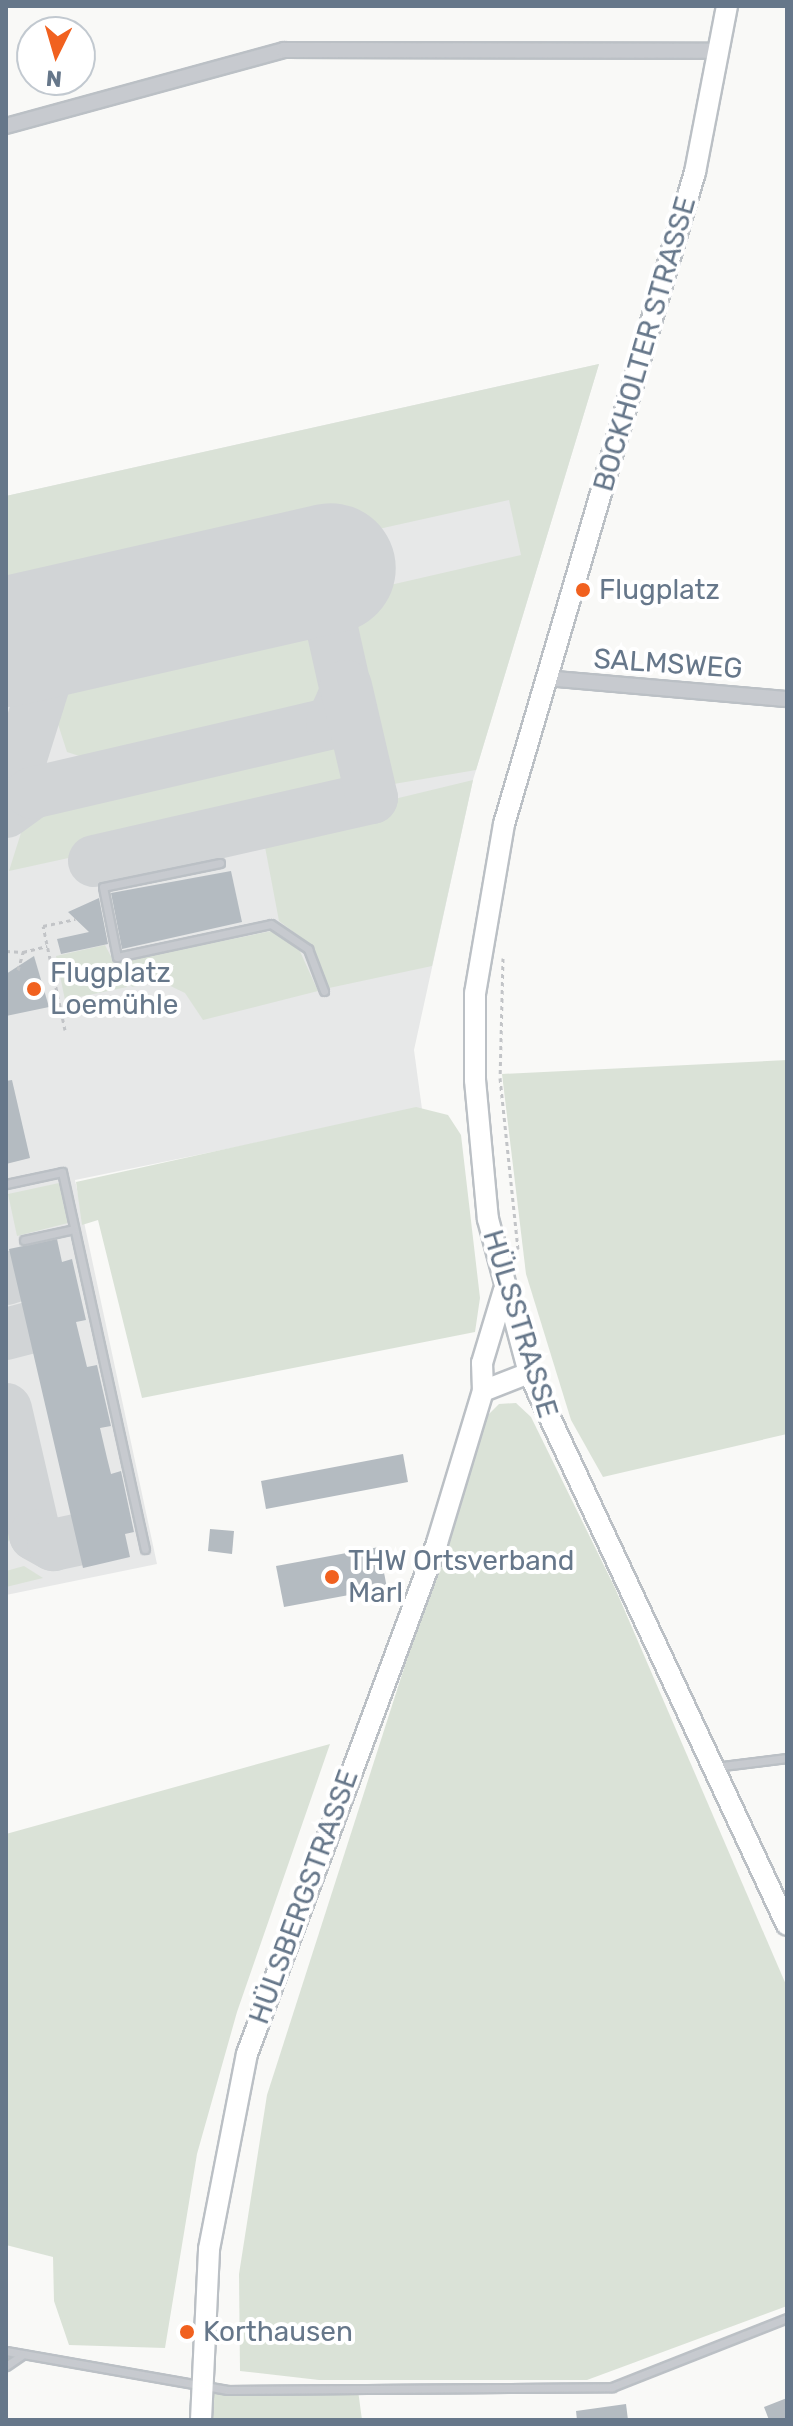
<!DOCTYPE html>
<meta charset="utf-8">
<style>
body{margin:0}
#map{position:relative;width:793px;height:2426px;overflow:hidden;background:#f9f9f7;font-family:Rubik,sans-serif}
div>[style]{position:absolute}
.built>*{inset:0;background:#e7e8e8}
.green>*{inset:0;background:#dae2d7}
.taxiway>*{height:52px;margin:-26px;padding:0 26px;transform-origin:26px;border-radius:26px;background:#d1d4d6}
.runway>*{height:130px;margin:-65px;padding:0 65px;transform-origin:65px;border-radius:65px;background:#d1d4d6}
.building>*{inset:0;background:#b4bbc1}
.path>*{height:3px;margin-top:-1.5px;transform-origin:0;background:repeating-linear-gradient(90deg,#c2c4c7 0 4px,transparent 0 8px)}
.roads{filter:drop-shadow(2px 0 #bbc0c5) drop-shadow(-2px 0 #bbc0c5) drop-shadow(0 2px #bbc0c5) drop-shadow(0 -2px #bbc0c5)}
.lane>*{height:7px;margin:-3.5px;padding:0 3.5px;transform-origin:3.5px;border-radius:3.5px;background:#c7cacf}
.street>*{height:14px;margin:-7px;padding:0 7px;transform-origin:7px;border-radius:7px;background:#c7cacf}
.secondary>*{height:20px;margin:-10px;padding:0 10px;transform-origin:10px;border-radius:10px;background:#fff}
.dots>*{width:22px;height:22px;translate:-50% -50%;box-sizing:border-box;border:4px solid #fff;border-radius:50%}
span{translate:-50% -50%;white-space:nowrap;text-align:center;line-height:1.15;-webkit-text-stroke:8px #fff;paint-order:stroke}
.street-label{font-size:28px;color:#66778a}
.poi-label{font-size:28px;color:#66778a}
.left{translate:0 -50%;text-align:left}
.frame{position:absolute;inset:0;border:8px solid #66778a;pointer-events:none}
.north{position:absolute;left:16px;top:16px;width:80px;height:80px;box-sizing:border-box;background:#fff;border:2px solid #c2c9d0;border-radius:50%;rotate:185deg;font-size:22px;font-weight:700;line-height:32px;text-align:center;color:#66778a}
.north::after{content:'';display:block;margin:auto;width:28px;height:36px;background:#f1611f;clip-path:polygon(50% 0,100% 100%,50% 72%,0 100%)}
</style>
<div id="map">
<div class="built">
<i style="clip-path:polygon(599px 364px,473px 780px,414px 1050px,422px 1109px,75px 1180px,157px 1564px,6px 1595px,6px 496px)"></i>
</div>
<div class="green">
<i style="clip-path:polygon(599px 364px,476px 770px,382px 786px,338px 597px,521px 555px,509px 500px,6px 612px,6px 496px)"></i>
<i style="clip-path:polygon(275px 611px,291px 611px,319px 629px,332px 678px,313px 718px,110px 766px,67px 752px,57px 721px,80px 658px)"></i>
<i style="clip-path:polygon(336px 738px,349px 746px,358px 784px,352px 796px,9px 871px,25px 820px,41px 803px)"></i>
<i style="clip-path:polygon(473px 780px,432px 966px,329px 988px,312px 946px,279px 921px,262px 831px)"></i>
<i style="clip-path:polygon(272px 931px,298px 947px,318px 991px,203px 1020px,185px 993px,160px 981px,132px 987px,117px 962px)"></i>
<i style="clip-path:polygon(105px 945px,127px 987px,65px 1000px,56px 956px)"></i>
<i style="clip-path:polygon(787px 1060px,787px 1434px,603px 1477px,571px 1420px,526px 1274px,502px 1074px)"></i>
<i style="clip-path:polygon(416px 1107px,448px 1115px,461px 1135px,480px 1298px,475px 1332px,142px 1398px,98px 1220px,82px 1225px,76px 1182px)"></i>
<i style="clip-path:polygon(59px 1183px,68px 1223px,17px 1236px,8px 1194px)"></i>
<i style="clip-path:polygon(516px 1403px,531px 1417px,615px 1588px,787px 1987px,787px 2306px,587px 2380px,319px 2380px,240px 2371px,239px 2274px,267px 2095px,484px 1419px,499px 1404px)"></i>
<i style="clip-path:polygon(6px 1485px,16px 1526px,6px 1546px)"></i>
<i style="clip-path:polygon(24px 1566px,43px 1578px,6px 1587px,6px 1571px)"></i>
<i style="clip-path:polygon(330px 1744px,237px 2012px,197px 2154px,165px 2348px,69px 2345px,54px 2301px,53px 2257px,6px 2245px,6px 1834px)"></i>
<i style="clip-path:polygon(201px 2382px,228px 2390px,358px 2390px,362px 2420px,201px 2420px)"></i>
</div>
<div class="taxiway">
<i style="left:6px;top:650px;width:35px;rotate:37deg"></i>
<i style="left:34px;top:671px;width:30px;rotate:81deg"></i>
<i style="left:6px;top:806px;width:164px;rotate:-72.6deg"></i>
<i style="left:55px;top:650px;width:42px;rotate:-40.2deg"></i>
<i style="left:6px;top:812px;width:32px;rotate:-36deg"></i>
<i style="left:32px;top:793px;width:308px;rotate:-13.1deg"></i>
<i style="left:332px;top:723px;width:35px;rotate:-66deg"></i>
<i style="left:346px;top:691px;width:87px;rotate:-102.6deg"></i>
<i style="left:327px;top:606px;width:33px;rotate:-136deg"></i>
<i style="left:303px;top:583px;width:41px;rotate:180deg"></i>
<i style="left:94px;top:861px;width:285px;rotate:-12.8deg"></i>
<i style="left:372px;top:798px;width:115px;rotate:-103.1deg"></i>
<i style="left:6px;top:1279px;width:9px;rotate:-18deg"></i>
<i style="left:6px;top:1334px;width:23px;rotate:-15deg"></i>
<i style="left:6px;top:1409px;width:129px;rotate:77deg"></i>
<i style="left:35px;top:1535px;width:21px;rotate:29deg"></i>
<i style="left:53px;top:1545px;width:25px;rotate:-12deg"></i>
</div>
<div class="runway">
<i style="left:6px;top:642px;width:333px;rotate:-12.8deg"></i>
</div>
<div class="building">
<i style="clip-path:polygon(231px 871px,242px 922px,122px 949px,111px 893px)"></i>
<i style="clip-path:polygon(99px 898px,108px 944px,61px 954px,57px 939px,89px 932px,68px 912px)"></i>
<i style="clip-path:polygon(34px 956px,49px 1007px,6px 1016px,6px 974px)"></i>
<i style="clip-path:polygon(12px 1080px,30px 1158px,6px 1164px,6px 1081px)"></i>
<i style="clip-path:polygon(57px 1239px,62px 1262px,72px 1259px,86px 1320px,76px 1322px,87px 1367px,97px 1365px,111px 1426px,100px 1428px,107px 1458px,111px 1474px,121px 1471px,134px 1532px,125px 1534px,130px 1557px,83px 1568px,9px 1249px)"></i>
<i style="clip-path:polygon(403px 1454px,408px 1482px,266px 1509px,261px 1481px)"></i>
<i style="clip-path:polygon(210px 1529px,234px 1531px,232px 1554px,208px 1551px)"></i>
<i style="clip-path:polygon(379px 1547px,387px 1588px,284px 1607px,276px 1566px)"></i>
<i style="clip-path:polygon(787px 2398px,787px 2420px,769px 2420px,764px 2407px)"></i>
<i style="clip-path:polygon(626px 2404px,628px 2420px,577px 2420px,576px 2411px)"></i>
</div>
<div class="path">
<i style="left:6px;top:951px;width:17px;rotate:3deg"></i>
<i style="left:503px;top:958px;width:120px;rotate:91.4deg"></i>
<i style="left:500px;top:1078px;width:172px;rotate:84deg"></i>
<i style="left:18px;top:970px;width:19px;rotate:-74deg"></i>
<i style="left:23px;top:952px;width:25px;rotate:-14deg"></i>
<i style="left:65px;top:1030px;width:106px;rotate:-101.9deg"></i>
<i style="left:43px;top:926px;width:33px;rotate:-12deg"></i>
</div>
<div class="roads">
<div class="lane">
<i style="left:220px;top:863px;width:119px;rotate:168.4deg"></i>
<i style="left:103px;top:887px;width:71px;rotate:78.7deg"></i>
<i style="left:117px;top:957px;width:157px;rotate:-12.1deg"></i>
<i style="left:271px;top:924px;width:45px;rotate:34deg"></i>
<i style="left:308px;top:949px;width:45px;rotate:69.1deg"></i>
<i style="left:6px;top:1184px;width:57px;rotate:-12.1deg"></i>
<i style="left:62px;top:1172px;width:386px;rotate:77.6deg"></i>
<i style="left:24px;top:1240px;width:51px;rotate:-12.4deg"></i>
<i style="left:714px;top:1767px;width:74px;rotate:-7deg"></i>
<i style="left:6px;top:2351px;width:225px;rotate:10deg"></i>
<i style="left:228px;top:2390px;width:384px;rotate:-0.4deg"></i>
<i style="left:612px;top:2387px;width:188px;rotate:-21.5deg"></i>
<i style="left:6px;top:2366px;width:18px;rotate:-34deg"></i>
</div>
<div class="street">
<i style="left:6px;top:126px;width:288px;rotate:-15.3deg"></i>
<i style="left:284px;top:50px;width:435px;rotate:0.1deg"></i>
<i style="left:545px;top:678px;width:243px;rotate:5deg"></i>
</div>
<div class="secondary">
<i style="left:727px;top:6px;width:169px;rotate:100.9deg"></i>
<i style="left:695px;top:172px;width:679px;rotate:106.33deg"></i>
<i style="left:504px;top:824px;width:171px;rotate:99.7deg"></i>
<i style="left:475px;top:993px;width:87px;rotate:90deg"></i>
<i style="left:475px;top:1080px;width:140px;rotate:84.7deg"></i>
<i style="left:488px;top:1219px;width:159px;rotate:75.1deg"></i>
<i style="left:529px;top:1373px;width:609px;rotate:64.95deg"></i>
<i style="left:483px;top:1391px;width:49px;rotate:-21.4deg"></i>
<i style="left:201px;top:2420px;width:171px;rotate:-87.3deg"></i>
<i style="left:209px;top:2249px;width:199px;rotate:-79deg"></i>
<i style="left:247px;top:2054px;width:545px;rotate:-69.6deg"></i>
<i style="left:437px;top:1543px;width:159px;rotate:-73.2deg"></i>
<i style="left:483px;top:1391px;width:28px;rotate:-92deg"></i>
<i style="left:482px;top:1363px;width:76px;rotate:-73.2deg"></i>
</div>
</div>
<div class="dots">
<i style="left:583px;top:590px;background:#f1611f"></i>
<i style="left:34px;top:989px;background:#f1611f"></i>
<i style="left:332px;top:1577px;background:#f1611f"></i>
<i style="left:187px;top:2332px;background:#f1611f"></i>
</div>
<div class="street-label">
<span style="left:645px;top:344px;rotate:-74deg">BOCKHOLTER STRASSE</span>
<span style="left:668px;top:664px;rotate:4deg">SALMSWEG</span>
<span style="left:520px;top:1324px;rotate:73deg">HÜLSSTRASSE</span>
<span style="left:304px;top:1897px;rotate:-70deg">HÜLSBERGSTRASSE</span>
</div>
<div class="poi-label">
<span class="left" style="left:599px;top:590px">Flugplatz</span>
<span class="left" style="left:50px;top:989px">Flugplatz<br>Loemühle</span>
<span class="left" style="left:348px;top:1577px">THW Ortsverband<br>Marl</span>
<span class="left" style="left:203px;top:2332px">Korthausen</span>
</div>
<div class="frame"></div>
<div class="north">N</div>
</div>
